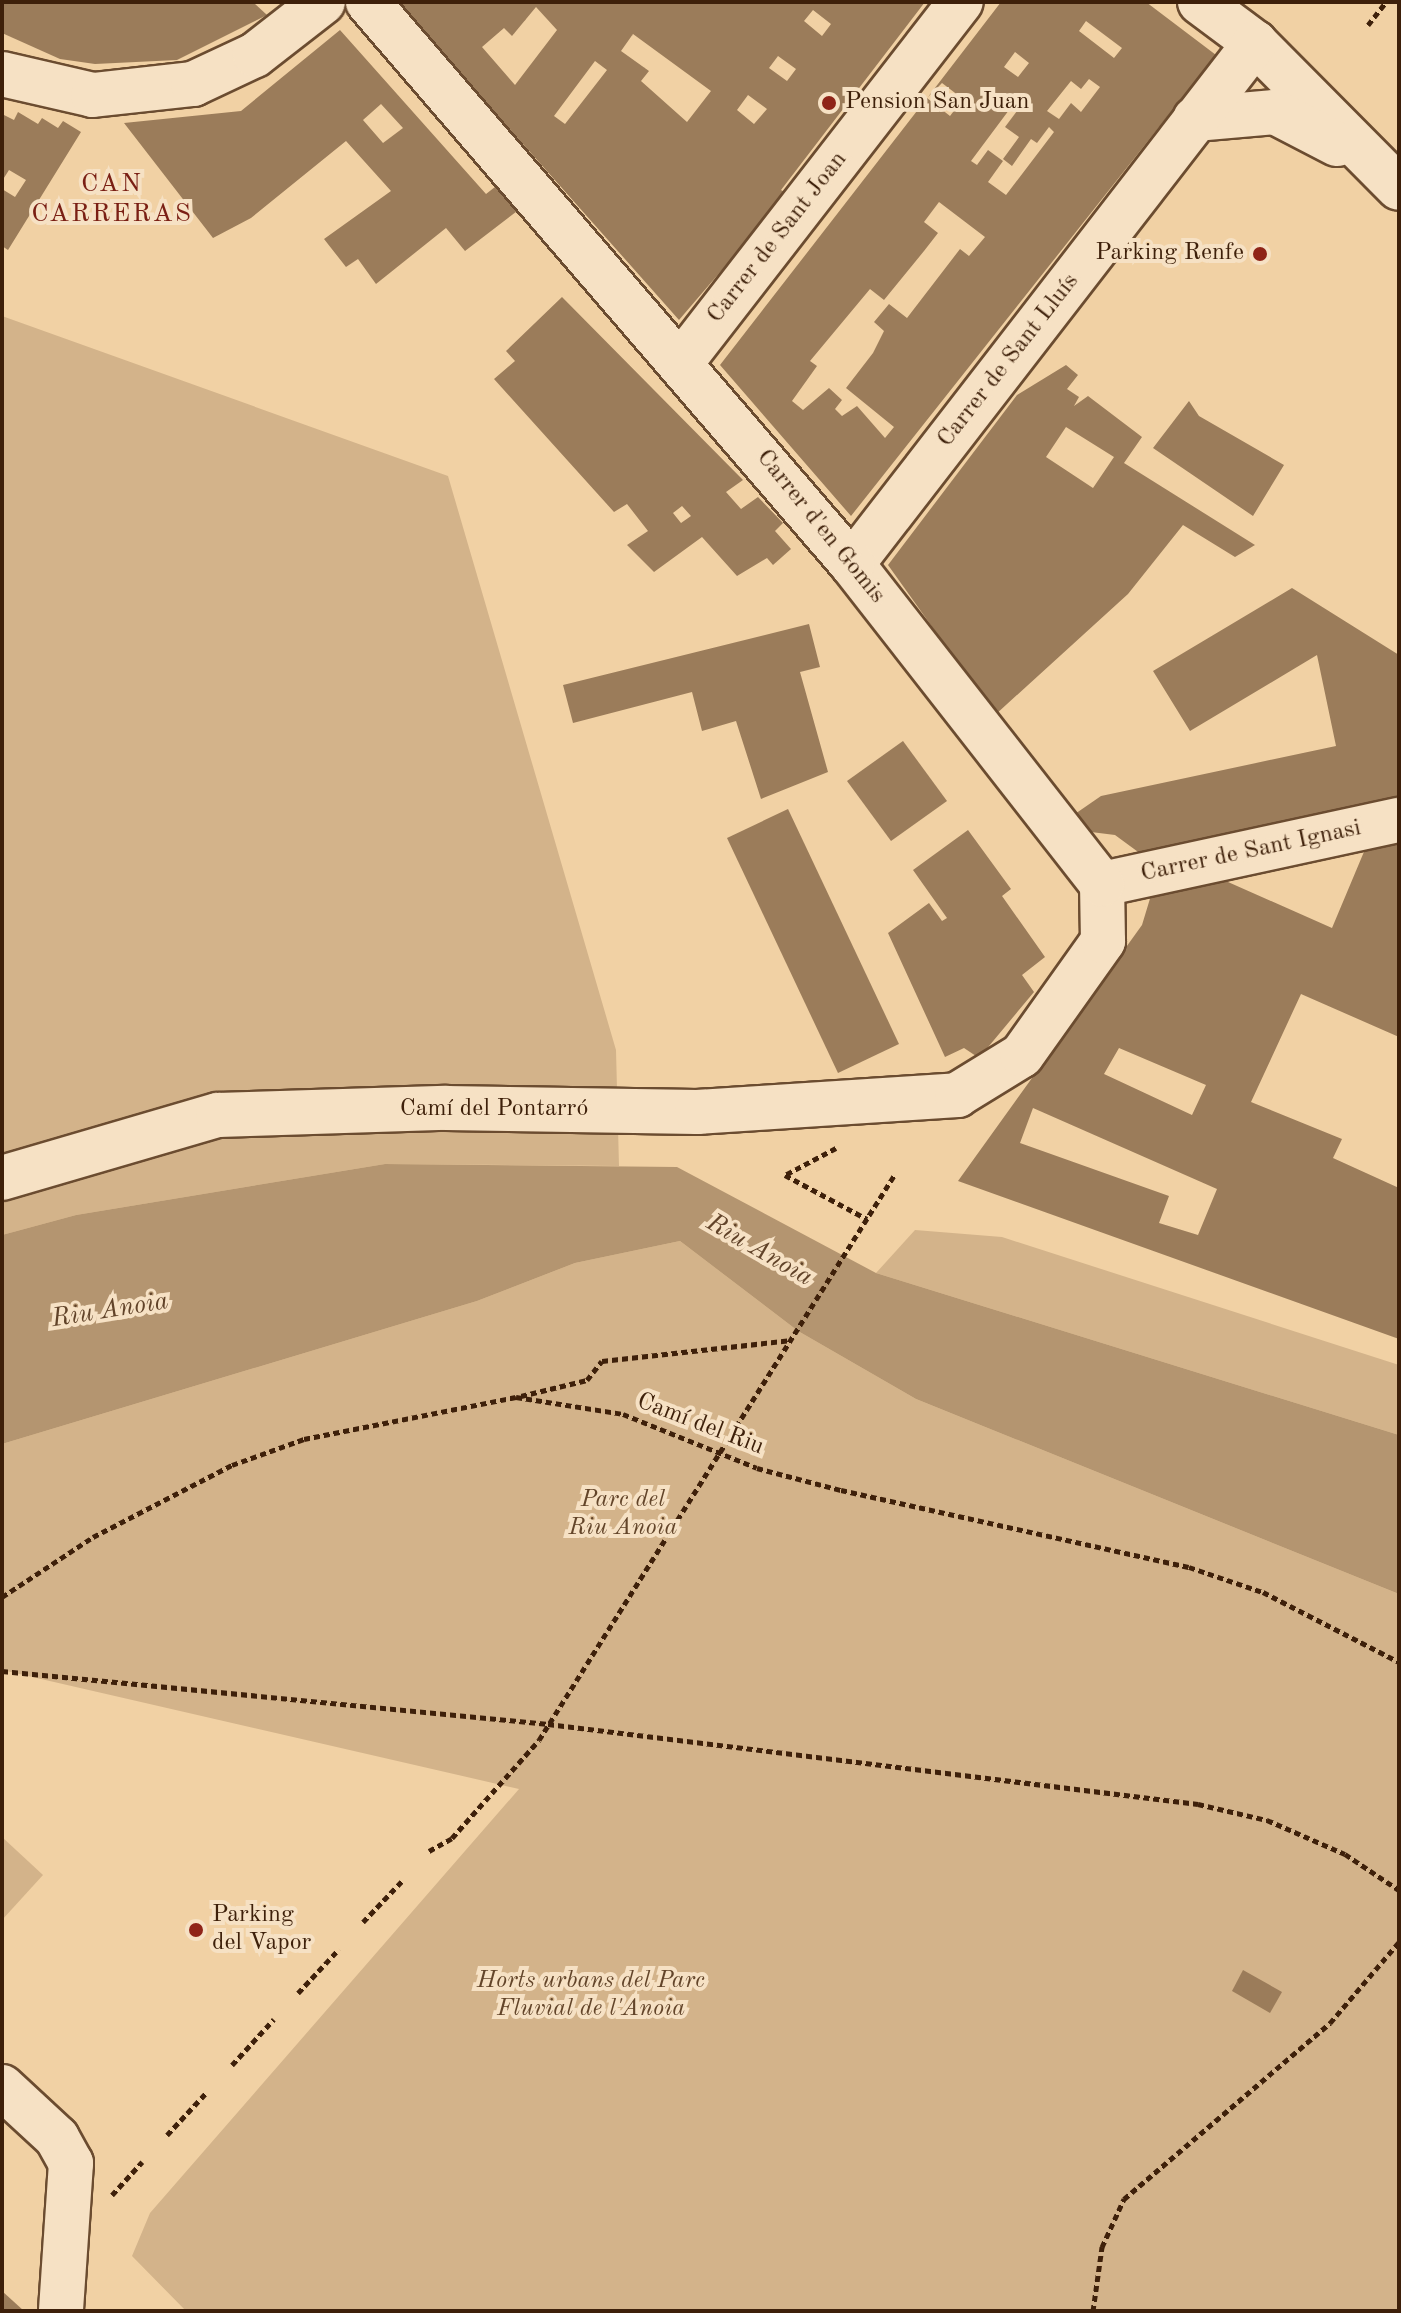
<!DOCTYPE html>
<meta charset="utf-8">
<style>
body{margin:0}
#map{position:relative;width:1401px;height:2313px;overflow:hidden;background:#f1d1a4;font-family:"Old Standard TT",serif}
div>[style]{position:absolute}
.green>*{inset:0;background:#d3b38a}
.water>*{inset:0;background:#b49570}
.building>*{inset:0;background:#9b7c5a}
.path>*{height:5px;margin-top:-2.5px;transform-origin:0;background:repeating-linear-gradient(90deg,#3e200a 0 6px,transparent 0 10px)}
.roads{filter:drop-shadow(2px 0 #6b4c30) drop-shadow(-2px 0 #6b4c30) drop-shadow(0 2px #6b4c30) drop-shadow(0 -2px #6b4c30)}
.minor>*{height:44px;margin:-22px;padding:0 22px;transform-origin:22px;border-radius:22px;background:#f6e1c4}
.dots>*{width:22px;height:22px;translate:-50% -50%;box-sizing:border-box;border:4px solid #f6e1c4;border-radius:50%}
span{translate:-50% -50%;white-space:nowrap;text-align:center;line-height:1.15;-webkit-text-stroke:8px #f6e1c4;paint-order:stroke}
.poi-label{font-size:24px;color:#3e200a}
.left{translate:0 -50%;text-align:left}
.right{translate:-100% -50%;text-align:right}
.street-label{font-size:24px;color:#3e200a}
.park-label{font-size:24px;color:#63452a;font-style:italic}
.neighbourhood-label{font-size:26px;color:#7a1f14;letter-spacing:2px}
.water-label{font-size:26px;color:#614329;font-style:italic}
.frame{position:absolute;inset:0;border:4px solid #3e200a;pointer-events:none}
</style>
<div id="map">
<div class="green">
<i style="clip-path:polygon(2px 316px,448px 476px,616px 1050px,619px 1166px,385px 1164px,76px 1215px,2px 1235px)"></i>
<i style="clip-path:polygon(915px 1230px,1002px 1237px,1399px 1365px,1399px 1435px,876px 1273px)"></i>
<i style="clip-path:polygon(680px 1241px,798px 1331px,916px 1399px,1399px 1594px,1399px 2311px,186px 2311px,132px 2256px,150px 2213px,519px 1789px,2px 1670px,2px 1444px,477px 1301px,575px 1263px)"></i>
<i style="clip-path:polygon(2px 1837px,43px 1875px,2px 1920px)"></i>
</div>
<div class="water">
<i style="clip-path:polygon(385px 1164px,677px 1167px,876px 1273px,1399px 1435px,1399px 1594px,916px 1399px,798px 1331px,680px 1241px,575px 1263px,477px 1301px,2px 1444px,2px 1235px,76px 1215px)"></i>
</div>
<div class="building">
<i style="clip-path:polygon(2px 2px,253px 2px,267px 15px,177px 60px,95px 64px,60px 59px,2px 33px)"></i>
<i style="clip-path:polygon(evenodd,397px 2px,925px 2px,781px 190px,787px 194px,679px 320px,397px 2px,536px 7px,557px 30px,515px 85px,482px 47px,504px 28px,512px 36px,536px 7px,397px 2px,813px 10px,831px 24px,822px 36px,804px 21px,813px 10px,397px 2px,633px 34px,711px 91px,687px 122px,641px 81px,649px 71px,621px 51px,633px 34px,397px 2px,778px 56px,796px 69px,787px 81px,769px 68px,778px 56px,397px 2px,595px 61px,607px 70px,565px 124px,554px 116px,595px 61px,397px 2px,748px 95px,767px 109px,754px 124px,737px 110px,748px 95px)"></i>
<i style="clip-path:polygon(evenodd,1001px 2px,1146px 2px,1216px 55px,851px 516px,720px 365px,927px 98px,950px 116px,963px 99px,942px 83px,928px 97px,1001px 2px,1086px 21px,1122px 48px,1114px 58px,1079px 31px,1086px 21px,1001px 2px,1015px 52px,1029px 63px,1018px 77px,1004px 67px,1015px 52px,1001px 2px,1089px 79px,1100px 87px,1081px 112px,1071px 103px,1059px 119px,1047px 111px,1071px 81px,1081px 89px,1089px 79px,1001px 2px,1012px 106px,1017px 111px,1005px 127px,1019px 137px,1003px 159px,1012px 166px,1031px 139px,1037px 143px,1049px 127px,1054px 132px,1006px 195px,988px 182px,1003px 161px,988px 150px,977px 165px,971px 161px,1012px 106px,1001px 2px,939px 202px,985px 237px,969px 256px,960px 249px,907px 318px,889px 304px,874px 322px,884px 331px,873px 353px,846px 388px,894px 427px,885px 438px,857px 406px,842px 416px,835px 409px,842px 400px,829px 388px,803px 410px,792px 401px,817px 366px,810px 361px,870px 289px,884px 300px,924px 251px,938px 233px,924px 222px,939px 202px)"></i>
<i style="clip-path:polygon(evenodd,340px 30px,486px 194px,504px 180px,525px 205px,465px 251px,446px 228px,376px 284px,358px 259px,346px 267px,324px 239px,391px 191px,346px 141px,251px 218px,213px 238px,124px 123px,241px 111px,340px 30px,381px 104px,403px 128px,383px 143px,363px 120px,381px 104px)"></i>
<i style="clip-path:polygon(18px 112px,38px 124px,42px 118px,58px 128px,63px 121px,81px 132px,8px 250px,2px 246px,2px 189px,15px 197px,26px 180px,9px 170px,2px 181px,2px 114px,14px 120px)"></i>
<i style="clip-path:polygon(evenodd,562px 297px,743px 480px,726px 492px,741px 509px,758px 497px,783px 523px,775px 531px,791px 549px,773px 565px,767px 558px,737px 576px,702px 537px,654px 572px,627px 545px,648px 531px,627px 504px,614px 512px,494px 379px,515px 361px,506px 351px,562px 297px,682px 506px,691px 516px,681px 523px,673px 513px,682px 506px)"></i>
<i style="clip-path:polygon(evenodd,1066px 365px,1078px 375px,1067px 389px,1079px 397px,1074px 406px,1088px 396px,1142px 437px,1124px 463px,1255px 545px,1235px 557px,1183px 525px,1128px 594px,995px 715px,888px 565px,1017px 395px,1066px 365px,1066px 427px,1114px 457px,1093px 488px,1046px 457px,1066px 427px)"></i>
<i style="clip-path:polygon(1189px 401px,1199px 416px,1284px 465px,1253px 516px,1153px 448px)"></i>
<i style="clip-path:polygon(1292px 588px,1399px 655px,1399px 802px,1145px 857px,1115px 835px,1083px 831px,1072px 816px,1101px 796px,1336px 746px,1317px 655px,1190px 731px,1153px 671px)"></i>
<i style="clip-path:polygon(809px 624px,820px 667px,800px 672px,828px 772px,761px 799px,736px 721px,702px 731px,692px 692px,573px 723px,563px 685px)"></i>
<i style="clip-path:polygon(903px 741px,947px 801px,891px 841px,847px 781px)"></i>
<i style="clip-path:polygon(788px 809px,899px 1044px,838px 1073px,727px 838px)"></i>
<i style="clip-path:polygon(968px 830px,1011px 889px,1002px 896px,1045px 957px,1022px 975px,1034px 992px,979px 1058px,964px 1048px,945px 1057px,888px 933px,929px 903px,942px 921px,947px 918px,913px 870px)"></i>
<i style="clip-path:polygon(evenodd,1399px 840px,1399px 1037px,1301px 994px,1251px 1102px,1342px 1139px,1333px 1158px,1399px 1188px,1399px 1339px,958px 1181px,1142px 925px,1152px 892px,1219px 878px,1332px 928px,1366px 847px,1399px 840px,1119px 1048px,1206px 1085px,1192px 1115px,1104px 1074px,1119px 1048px,1399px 840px,1033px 1108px,1217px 1189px,1198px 1235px,1159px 1223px,1169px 1196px,1020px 1143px,1033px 1108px)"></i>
<i style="clip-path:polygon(1243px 1970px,1282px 1992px,1270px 2013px,1232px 1991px)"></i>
<i style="clip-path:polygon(2px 2291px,24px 2311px,2px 2311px)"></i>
</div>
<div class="path">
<i style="left:1368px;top:25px;width:29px;rotate:-52deg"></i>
<i style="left:836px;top:1148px;width:58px;rotate:152.1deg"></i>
<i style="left:785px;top:1175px;width:93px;rotate:28.2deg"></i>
<i style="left:521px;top:1396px;width:68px;rotate:-13.6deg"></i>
<i style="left:587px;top:1380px;width:24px;rotate:-52deg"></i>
<i style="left:602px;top:1361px;width:191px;rotate:-6.3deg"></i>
<i style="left:2px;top:1597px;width:109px;rotate:-33.4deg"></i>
<i style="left:93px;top:1537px;width:157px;rotate:-27.4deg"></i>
<i style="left:232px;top:1465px;width:77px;rotate:-19.9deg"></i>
<i style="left:304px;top:1439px;width:216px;rotate:-11.2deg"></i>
<i style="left:516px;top:1397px;width:108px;rotate:9deg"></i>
<i style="left:623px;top:1414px;width:144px;rotate:21.9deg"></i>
<i style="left:757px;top:1468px;width:87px;rotate:14.7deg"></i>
<i style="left:841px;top:1490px;width:356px;rotate:12.5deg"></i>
<i style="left:1189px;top:1567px;width:78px;rotate:18.7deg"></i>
<i style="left:1263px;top:1592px;width:153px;rotate:27.2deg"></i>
<i style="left:2px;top:1671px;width:549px;rotate:5.54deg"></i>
<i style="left:548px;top:1724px;width:655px;rotate:7.02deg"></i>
<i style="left:1198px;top:1804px;width:71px;rotate:13.1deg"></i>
<i style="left:1267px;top:1820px;width:85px;rotate:23.6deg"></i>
<i style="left:1345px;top:1854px;width:65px;rotate:33.7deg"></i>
<i style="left:429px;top:1851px;width:26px;rotate:-29deg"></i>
<i style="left:452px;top:1838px;width:131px;rotate:-48.4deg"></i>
<i style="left:539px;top:1740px;width:669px;rotate:-57.83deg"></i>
<i style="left:363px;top:1922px;width:59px;rotate:-46.4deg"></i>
<i style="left:298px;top:1993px;width:60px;rotate:-47deg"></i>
<i style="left:232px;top:2065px;width:62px;rotate:-47.6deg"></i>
<i style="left:167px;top:2135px;width:59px;rotate:-47.1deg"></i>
<i style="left:112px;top:2195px;width:45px;rotate:-47.7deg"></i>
<i style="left:1093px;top:2311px;width:65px;rotate:-82deg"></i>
<i style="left:1102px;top:2247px;width:53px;rotate:-65.4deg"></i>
<i style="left:1124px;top:2199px;width:271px;rotate:-40.5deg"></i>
<i style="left:1330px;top:2023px;width:106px;rotate:-49.6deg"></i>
</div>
<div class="roads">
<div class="minor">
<i style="left:1200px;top:2px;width:69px;rotate:36.7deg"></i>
<i style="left:1255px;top:43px;width:204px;rotate:45.2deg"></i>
<i style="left:2px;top:74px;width:93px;rotate:13deg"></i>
<i style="left:93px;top:95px;width:101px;rotate:-6.3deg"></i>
<i style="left:193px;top:84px;width:68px;rotate:-25.1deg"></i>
<i style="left:255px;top:55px;width:86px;rotate:-37.9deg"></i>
<i style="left:1195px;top:119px;width:80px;rotate:-5deg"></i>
<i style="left:1275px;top:112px;width:70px;rotate:27.3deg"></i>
<i style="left:683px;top:360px;width:453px;rotate:-52.2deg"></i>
<i style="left:852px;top:564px;width:659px;rotate:-52.28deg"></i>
<i style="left:1102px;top:884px;width:304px;rotate:-12.2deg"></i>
<i style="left:2px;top:1178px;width:225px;rotate:-16.3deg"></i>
<i style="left:218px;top:1115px;width:228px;rotate:-1.8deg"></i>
<i style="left:446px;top:1108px;width:251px;rotate:0.9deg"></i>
<i style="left:697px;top:1112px;width:261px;rotate:-3.7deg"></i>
<i style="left:957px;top:1095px;width:76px;rotate:-31.6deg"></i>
<i style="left:1022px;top:1055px;width:140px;rotate:-54.6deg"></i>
<i style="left:1103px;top:941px;width:57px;rotate:-91deg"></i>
<i style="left:1102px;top:884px;width:406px;rotate:-128deg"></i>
<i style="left:852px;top:564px;width:742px;rotate:-130.74deg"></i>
<i style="left:2px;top:2087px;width:75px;rotate:42.8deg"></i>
<i style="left:57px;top:2138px;width:29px;rotate:61deg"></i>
<i style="left:71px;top:2163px;width:148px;rotate:93.9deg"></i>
</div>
</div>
<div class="dots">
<i style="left:829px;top:103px;background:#8f2418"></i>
<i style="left:1260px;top:254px;background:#8f2418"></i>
<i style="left:196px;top:1930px;background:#8f2418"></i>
</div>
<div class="poi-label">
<span class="left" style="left:845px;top:103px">Pension San Juan</span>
<span class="right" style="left:1244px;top:254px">Parking Renfe</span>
<span class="left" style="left:212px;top:1930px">Parking<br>del Vapor</span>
</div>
<div class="street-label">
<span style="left:778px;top:238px;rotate:-52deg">Carrer de Sant Joan</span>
<span style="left:1009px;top:361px;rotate:-52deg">Carrer de Sant Lluís</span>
<span style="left:820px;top:527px;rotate:51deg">Carrer d'en Gomis</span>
<span style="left:1251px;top:852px;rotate:-12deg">Carrer de Sant Ignasi</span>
<span style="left:494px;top:1110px">Camí del Pontarró</span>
<span style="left:700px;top:1425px;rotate:21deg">Camí del Riu</span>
</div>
<div class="park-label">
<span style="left:623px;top:1515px">Parc del<br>Riu Anoia</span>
<span style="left:591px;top:1996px">Horts urbans del Parc<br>Fluvial de l'Anoia</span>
</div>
<div class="neighbourhood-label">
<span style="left:112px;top:200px">CAN<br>CARRERAS</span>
</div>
<div class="water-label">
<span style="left:759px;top:1251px;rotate:30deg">Riu Anoia</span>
<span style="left:110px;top:1311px;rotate:-9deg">Riu Anoia</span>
</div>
<div class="frame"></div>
</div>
